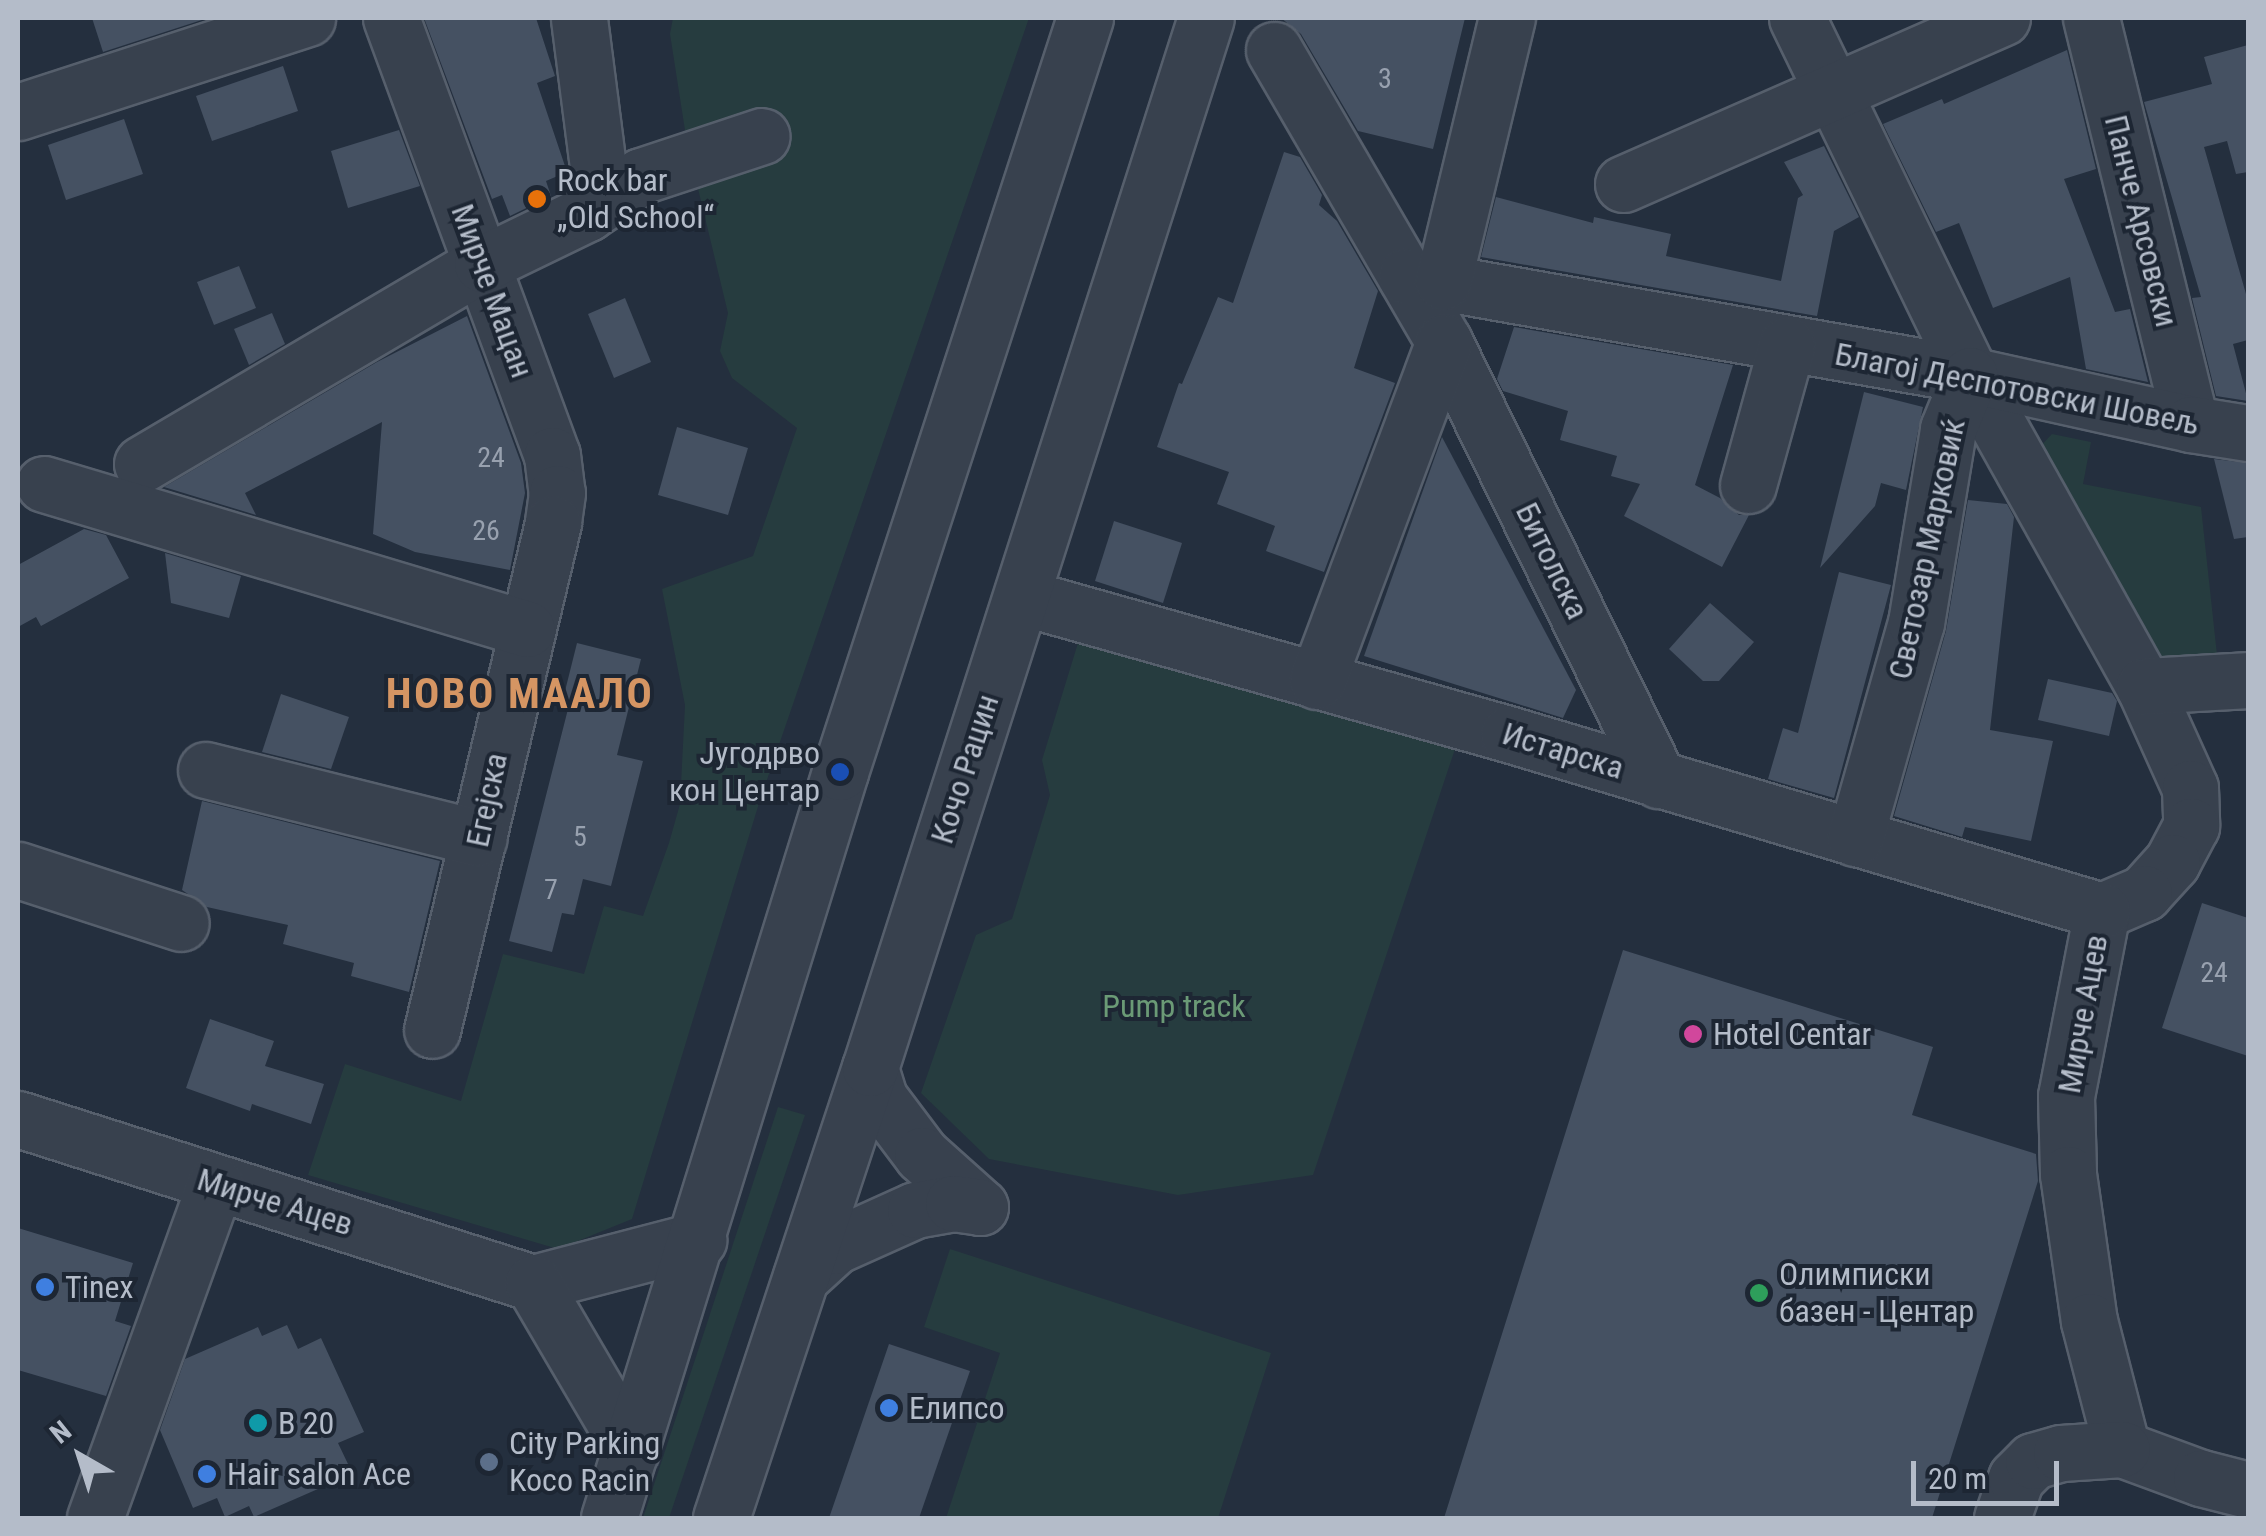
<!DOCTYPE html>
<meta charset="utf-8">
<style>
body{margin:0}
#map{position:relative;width:2266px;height:1536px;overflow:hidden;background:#242f3e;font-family:"Roboto Condensed",sans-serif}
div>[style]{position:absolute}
.green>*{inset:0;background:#263c3f}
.building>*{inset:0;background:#455162}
.roads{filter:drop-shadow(2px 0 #565f6c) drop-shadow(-2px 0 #565f6c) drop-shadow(0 2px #565f6c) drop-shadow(0 -2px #565f6c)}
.minor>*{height:55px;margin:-27.5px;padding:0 27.5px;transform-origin:27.5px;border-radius:27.5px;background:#38414e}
.dots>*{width:28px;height:28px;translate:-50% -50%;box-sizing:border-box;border:5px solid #1d2633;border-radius:50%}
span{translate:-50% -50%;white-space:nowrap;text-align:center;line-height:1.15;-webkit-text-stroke:8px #1d2633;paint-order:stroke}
.number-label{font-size:28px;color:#98a1af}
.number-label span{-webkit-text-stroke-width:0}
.poi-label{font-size:32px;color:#b4bcc9}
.left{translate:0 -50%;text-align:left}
.right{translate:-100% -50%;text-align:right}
.street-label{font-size:32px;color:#b4bcc9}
.park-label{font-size:32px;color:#6b9a76}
.district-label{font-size:42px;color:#d59563;font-weight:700;letter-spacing:2.5px}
.frame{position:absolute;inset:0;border:20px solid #b4bcc9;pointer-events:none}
.north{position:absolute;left:30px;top:1406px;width:100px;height:100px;-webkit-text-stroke:8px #1d2633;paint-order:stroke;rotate:321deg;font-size:28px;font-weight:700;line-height:40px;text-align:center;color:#b4bcc9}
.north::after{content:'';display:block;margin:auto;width:35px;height:45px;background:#b4bcc9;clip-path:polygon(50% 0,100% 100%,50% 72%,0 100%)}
.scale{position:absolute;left:1911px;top:1461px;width:148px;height:45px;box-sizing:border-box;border:5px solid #b4bcc9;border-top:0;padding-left:12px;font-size:30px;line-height:35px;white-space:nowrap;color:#b4bcc9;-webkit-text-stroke:8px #1d2633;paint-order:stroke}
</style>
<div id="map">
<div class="green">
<i style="clip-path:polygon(673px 18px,1029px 18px,760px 800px,632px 1219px,558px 1249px,308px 1175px,345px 1064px,461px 1101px,503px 954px,584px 974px,604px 906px,643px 916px,669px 843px,680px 804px,685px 705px,662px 589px,753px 556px,797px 428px,732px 378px,720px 351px,728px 313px,687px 143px,670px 34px)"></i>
<i style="clip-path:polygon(2052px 434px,2091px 442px,2083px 484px,2201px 507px,2218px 664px,2153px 671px,2036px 451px)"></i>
<i style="clip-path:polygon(1078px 643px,1455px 749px,1313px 1175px,1178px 1195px,989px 1159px,921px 1093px,976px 935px,1012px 919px,1050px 795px,1042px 760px)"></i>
<i style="clip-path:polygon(778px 1107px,805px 1115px,669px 1518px,643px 1518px)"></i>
<i style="clip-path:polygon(950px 1249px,1271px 1353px,1218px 1518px,946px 1518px,1000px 1353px,924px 1327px)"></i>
</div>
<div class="building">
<i style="clip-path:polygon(92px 18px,208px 18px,103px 52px)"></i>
<i style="clip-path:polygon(424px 18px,536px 18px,555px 76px,537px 83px,567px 172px,546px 181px,551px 196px,510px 216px,502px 195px,492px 199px)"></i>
<i style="clip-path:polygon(1281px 18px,1465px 18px,1433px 149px,1358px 131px,1301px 34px)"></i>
<i style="clip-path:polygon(2248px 45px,2248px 172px,2236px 174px,2227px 141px,2204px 147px,2248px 301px,2248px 340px,2233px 344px,2248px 401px,2216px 396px,2192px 298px,2201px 297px,2144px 102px,2212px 84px,2204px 57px)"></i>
<i style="clip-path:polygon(2067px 50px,2096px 169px,2064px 179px,2115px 312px,2130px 309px,2148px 382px,2086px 369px,2070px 277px,1993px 308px,1959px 223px,1936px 232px,1883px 124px,1942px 99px,1944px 104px)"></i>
<i style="clip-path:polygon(283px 66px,298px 111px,212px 141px,196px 96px)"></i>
<i style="clip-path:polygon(124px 119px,143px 174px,66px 200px,48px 145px)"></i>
<i style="clip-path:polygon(399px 130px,420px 186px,348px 208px,331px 151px)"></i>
<i style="clip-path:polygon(1824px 146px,1859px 217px,1834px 231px,1817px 316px,1481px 257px,1496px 197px,1593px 223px,1594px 217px,1671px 234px,1666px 256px,1781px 281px,1798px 198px,1803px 195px,1784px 162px)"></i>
<i style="clip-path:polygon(1284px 152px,1300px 157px,1322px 195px,1319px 205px,1337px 221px,1378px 291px,1354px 368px,1395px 383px,1324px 572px,1266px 551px,1275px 526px,1217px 504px,1229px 472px,1157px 447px,1179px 383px,1182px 384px,1218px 297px,1233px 303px)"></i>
<i style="clip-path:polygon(239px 266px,256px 308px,214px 325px,197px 282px)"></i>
<i style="clip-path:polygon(625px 298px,651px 362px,614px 378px,588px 314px)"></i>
<i style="clip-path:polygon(272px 313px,285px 344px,249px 365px,234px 329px)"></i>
<i style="clip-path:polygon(467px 316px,521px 463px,525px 493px,510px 570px,415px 552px,373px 534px,382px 422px,245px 493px,256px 515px,164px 487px,377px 362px)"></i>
<i style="clip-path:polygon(1514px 327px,1733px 365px,1695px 485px,1720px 498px,1739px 515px,1749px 515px,1722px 567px,1624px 516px,1640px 484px,1611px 476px,1617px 456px,1560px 440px,1568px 411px,1503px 391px,1497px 379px)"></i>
<i style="clip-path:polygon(1864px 392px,1923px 407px,1906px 490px,1881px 483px,1875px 506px,1820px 568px)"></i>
<i style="clip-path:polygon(677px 427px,748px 448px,728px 515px,658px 495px)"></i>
<i style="clip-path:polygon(1442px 437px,1576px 690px,1563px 718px,1364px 656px)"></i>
<i style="clip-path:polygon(2214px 459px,2248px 463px,2248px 537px,2234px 539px)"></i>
<i style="clip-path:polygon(1968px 500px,2007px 504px,2014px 517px,1990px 730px,2053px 741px,2031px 841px,1965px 827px,1962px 837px,1894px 816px,1946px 631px)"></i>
<i style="clip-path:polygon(1114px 521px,1182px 543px,1163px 603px,1095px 581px)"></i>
<i style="clip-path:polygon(84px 529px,106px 535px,129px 578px,41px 626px,36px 617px,18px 627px,18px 565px)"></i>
<i style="clip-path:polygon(165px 553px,241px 576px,229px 618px,171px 603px)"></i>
<i style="clip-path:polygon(1839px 572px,1891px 585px,1834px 798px,1768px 779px,1783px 728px,1798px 733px)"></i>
<i style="clip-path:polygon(1710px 603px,1754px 642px,1719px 681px,1703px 681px,1669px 649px)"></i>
<i style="clip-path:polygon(577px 643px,641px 659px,617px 755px,643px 761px,611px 886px,583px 879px,574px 915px,562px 913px,552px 952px,509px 941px,568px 709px,561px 707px)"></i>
<i style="clip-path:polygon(2048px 679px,2112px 693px,2117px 701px,2109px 736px,2038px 720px)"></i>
<i style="clip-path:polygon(281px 694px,349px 717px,331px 769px,262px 752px)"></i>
<i style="clip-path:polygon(202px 801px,440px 861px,409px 992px,351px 976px,354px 963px,283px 944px,288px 925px,207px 907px,182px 890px)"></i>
<i style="clip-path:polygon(2202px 903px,2248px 918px,2248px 1056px,2162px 1028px)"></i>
<i style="clip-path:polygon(1623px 950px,1933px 1047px,1912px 1115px,2036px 1154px,2038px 1181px,1932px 1518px,1444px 1518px)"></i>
<i style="clip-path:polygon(210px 1019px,274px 1041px,265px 1066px,324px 1084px,311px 1124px,252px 1104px,250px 1111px,186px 1088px)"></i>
<i style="clip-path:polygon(18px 1228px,133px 1263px,115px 1321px,131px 1326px,106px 1396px,18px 1370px)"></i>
<i style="clip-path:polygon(287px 1325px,298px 1349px,321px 1338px,364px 1432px,338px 1443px,348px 1464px,322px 1475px,327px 1485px,254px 1517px,249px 1506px,225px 1517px,217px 1498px,193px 1508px,160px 1430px,185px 1359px,258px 1327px,262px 1336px)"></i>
<i style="clip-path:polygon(889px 1344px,970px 1371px,919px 1518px,829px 1518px)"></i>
</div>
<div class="roads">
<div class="minor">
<i style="left:391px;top:18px;width:466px;rotate:69.8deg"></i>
<i style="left:552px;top:455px;width:38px;rotate:83deg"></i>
<i style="left:557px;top:493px;width:30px;rotate:98deg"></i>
<i style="left:553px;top:523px;width:521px;rotate:103.42deg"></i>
<i style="left:1797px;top:18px;width:397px;rotate:64.1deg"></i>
<i style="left:1970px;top:375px;width:356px;rotate:60.8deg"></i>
<i style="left:2144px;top:686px;width:112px;rotate:65.7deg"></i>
<i style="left:2190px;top:788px;width:38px;rotate:88deg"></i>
<i style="left:2191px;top:826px;width:41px;rotate:117.8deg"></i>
<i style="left:2172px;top:862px;width:42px;rotate:132.1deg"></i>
<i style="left:2144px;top:893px;width:46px;rotate:156.8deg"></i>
<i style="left:2102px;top:911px;width:188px;rotate:101deg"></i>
<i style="left:2066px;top:1096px;width:78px;rotate:88.5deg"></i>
<i style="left:2068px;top:1174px;width:148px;rotate:81.9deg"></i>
<i style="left:2089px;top:1321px;width:132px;rotate:75.5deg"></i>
<i style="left:2122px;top:1449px;width:84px;rotate:20.2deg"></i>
<i style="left:2201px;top:1478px;width:49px;rotate:14.3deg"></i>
<i style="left:2091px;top:18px;width:418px;rotate:76.2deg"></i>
<i style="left:1274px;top:50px;width:338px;rotate:59.8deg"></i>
<i style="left:1444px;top:342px;width:488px;rotate:63.9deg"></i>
<i style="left:18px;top:112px;width:304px;rotate:-18deg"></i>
<i style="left:1623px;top:184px;width:414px;rotate:-23.7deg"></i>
<i style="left:587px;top:213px;width:65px;rotate:-34.4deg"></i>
<i style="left:641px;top:176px;width:127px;rotate:-18.3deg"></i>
<i style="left:1406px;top:276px;width:573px;rotate:9.96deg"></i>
<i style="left:1970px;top:375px;width:226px;rotate:12.5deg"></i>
<i style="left:2191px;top:424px;width:58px;rotate:9deg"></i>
<i style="left:1443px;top:282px;width:272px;rotate:-76.4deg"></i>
<i style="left:142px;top:464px;width:394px;rotate:-30.5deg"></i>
<i style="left:482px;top:264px;width:117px;rotate:-25.9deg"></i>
<i style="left:587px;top:213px;width:40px;rotate:-72deg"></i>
<i style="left:599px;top:175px;width:158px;rotate:-97.3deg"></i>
<i style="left:44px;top:484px;width:504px;rotate:16.71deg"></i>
<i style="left:1748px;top:485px;width:146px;rotate:-74.5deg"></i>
<i style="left:1022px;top:597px;width:505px;rotate:15.74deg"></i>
<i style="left:1508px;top:734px;width:620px;rotate:16.59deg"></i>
<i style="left:1317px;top:681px;width:362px;rotate:-69.5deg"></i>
<i style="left:2144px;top:686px;width:104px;rotate:-3.3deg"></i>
<i style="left:206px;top:770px;width:281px;rotate:14deg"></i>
<i style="left:1855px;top:838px;width:223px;rotate:-74.2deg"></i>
<i style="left:1916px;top:623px;width:197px;rotate:-80.6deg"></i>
<i style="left:1948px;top:429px;width:58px;rotate:-67.8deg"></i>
<i style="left:18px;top:870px;width:171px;rotate:18deg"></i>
<i style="left:870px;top:1068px;width:31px;rotate:73deg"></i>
<i style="left:879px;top:1098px;width:71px;rotate:53deg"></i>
<i style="left:922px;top:1155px;width:78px;rotate:41.9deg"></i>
<i style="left:18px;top:1119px;width:540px;rotate:17.66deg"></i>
<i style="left:533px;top:1283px;width:171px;rotate:-14.6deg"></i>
<i style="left:801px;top:1277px;width:46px;rotate:-42.4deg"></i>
<i style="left:835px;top:1246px;width:88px;rotate:-24.2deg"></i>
<i style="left:915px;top:1210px;width:39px;rotate:-10deg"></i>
<i style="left:953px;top:1203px;width:27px;rotate:8deg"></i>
<i style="left:533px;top:1283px;width:194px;rotate:59.6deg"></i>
<i style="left:95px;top:1518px;width:355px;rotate:-70.2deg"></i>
<i style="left:609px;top:1518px;width:781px;rotate:-72.79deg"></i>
<i style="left:840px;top:772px;width:793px;rotate:-72deg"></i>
<i style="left:721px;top:1518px;width:474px;rotate:-71.7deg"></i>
<i style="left:870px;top:1068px;width:1102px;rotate:-72.26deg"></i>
<i style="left:2002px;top:1518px;width:42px;rotate:-70.7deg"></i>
<i style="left:2016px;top:1478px;width:24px;rotate:-45deg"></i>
<i style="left:2033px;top:1461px;width:29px;rotate:-16deg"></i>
<i style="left:2061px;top:1453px;width:61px;rotate:-3.8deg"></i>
</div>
</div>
<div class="dots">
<i style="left:537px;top:199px;background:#e8710a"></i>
<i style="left:840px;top:772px;background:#1a4fb4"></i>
<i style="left:1693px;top:1034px;background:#d1479c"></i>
<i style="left:45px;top:1287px;background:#3f7fe0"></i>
<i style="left:1759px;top:1293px;background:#2e9e5b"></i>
<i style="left:889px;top:1408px;background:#3f7fe0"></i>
<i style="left:258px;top:1423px;background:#0f9aa8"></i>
<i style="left:489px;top:1462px;background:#5c6f8a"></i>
<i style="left:207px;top:1474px;background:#3f7fe0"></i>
</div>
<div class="number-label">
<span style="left:1385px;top:79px">3</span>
<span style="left:491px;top:458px">24</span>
<span style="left:486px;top:531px">26</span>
<span style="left:580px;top:837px">5</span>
<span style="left:551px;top:890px">7</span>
<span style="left:2214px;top:973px">24</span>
</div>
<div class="poi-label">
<span class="left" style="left:557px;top:199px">Rock bar<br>„Old School“</span>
<span class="right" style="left:820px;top:772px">Југодрво<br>кон Центар</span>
<span class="left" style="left:1713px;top:1034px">Hotel Centar</span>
<span class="left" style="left:1779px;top:1293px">Олимписки<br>базен - Центар</span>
<span class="left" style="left:65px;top:1287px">Tinex</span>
<span class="left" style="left:909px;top:1408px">Елипсо</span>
<span class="left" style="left:278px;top:1423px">B 20</span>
<span class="left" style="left:509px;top:1462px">City Parking<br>Koco Racin</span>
<span class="left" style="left:227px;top:1474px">Hair salon Ace</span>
</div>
<div class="street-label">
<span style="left:2141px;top:221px;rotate:76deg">Панче Арсовски</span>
<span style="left:492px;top:291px;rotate:70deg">Мирче Мацан</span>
<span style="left:2017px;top:389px;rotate:11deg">Благој Деспотовски Шовељ</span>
<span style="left:1927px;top:549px;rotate:-78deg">Светозар Марковиќ</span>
<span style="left:1552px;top:561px;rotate:64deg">Битолска</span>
<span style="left:1563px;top:751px;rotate:17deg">Истарска</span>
<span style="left:965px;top:769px;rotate:-72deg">Кочо Рацин</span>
<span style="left:487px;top:800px;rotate:-78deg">Егејска</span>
<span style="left:2083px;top:1014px;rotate:-80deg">Мирче Ацев</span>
<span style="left:275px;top:1202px;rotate:17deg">Мирче Ацев</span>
</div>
<div class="park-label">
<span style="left:1174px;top:1006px">Pump track</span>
</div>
<div class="district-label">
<span style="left:520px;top:694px">НОВО МААЛО</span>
</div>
<div class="frame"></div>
<div class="north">N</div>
<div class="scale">20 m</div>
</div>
